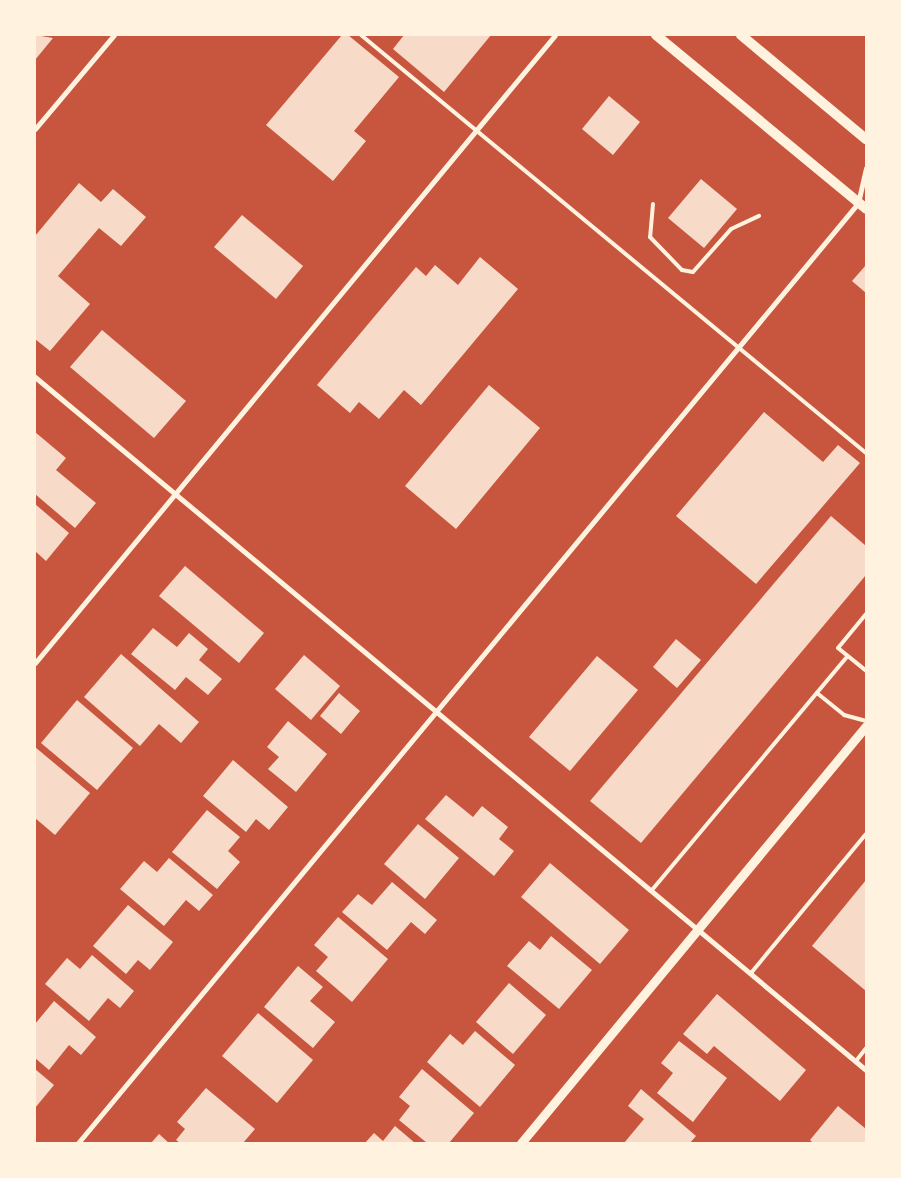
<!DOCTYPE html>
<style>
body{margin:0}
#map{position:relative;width:901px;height:1178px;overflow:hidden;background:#c8553d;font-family:"Noto Sans",sans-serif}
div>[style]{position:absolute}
.building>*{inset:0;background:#f7dbc8}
.service>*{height:4px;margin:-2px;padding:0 2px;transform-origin:2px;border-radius:2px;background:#fff3e0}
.minor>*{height:5px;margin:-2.5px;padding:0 2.5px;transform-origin:2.5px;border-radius:2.5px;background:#fff3e0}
.tertiary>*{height:9px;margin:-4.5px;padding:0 4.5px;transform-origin:4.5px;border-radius:4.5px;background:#fff3e0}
.secondary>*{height:10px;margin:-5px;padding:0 5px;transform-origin:5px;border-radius:5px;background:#fff3e0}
span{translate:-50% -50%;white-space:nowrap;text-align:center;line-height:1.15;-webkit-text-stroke:4px #fff3e0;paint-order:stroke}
.frame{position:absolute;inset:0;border:36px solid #fff3e0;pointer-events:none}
</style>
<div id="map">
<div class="building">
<i style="clip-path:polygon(35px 35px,53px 38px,35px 60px)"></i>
<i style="clip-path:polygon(342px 35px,348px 35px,399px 77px,354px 131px,366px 141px,333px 181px,266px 125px)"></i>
<i style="clip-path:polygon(404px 35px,491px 35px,444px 92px,393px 49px)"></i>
<i style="clip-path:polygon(609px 96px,640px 122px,613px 155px,582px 129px)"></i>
<i style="clip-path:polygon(701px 179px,737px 209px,704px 248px,668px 218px)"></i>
<i style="clip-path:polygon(79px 183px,101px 202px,113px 189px,146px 217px,121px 246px,99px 228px,58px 276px,90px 304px,50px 351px,35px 339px,35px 236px)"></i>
<i style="clip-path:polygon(242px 215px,303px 266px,276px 299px,214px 247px)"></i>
<i style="clip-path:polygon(480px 257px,518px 289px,421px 405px,404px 390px,379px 419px,359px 402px,350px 413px,317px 385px,416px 267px,426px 276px,435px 265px,458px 285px)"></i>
<i style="clip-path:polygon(866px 265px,866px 293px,852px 281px)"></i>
<i style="clip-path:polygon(102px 330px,186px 401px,154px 438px,70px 367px)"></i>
<i style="clip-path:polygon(489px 385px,540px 428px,456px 529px,405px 486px)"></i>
<i style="clip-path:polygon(764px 412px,823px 462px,838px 445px,860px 463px,756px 584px,676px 516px)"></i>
<i style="clip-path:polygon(35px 432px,66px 458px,56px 470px,96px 503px,75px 528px,35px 494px)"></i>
<i style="clip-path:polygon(35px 504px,69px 533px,46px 561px,35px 551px)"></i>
<i style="clip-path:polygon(831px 516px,866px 546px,866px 575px,641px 843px,590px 801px)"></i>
<i style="clip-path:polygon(185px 566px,264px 633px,239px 663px,159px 596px)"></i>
<i style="clip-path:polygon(153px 628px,177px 647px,189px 633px,208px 649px,199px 660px,222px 679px,208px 695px,186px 677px,175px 690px,131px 654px)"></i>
<i style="clip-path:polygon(676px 639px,701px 660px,677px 688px,653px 667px)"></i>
<i style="clip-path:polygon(121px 654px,199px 722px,181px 743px,159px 724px,140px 746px,84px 697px)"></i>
<i style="clip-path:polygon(304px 655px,340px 686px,311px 720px,275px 689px)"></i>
<i style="clip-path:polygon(597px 656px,638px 690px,570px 771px,529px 737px)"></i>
<i style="clip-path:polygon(339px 693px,360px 711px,341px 734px,320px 716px)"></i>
<i style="clip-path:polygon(77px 700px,133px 748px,97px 790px,41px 743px)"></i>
<i style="clip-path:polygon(288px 721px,327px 754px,296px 792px,268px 769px,279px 757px,267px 747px)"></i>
<i style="clip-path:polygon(35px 747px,90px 793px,55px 835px,35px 818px)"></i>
<i style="clip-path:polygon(233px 760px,288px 807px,269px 830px,256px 819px,246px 832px,203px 796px)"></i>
<i style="clip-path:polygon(446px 795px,473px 817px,482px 806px,508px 827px,499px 839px,514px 851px,494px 876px,425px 819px)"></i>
<i style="clip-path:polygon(207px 810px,240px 837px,228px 851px,240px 862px,217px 889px,172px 852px)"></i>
<i style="clip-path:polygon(418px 824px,459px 858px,425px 899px,384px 864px)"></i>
<i style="clip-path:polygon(169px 858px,213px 895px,199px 911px,186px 900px,164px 926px,120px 889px,144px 861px,157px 872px)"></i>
<i style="clip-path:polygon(550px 863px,629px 930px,600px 964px,521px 897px)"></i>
<i style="clip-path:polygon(866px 880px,866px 991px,812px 946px)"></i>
<i style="clip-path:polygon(392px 882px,437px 920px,425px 934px,411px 922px,387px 950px,342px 912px,358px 894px,372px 905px)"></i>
<i style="clip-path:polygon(128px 905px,173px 942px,150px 970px,138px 960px,126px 974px,93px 946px)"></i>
<i style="clip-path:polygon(338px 917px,388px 959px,352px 1002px,316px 971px,328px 957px,314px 945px)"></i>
<i style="clip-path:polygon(551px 936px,592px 970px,559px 1009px,507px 966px,529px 941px,540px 950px)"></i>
<i style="clip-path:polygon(92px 955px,134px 991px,120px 1008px,108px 998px,89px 1021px,45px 984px,67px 958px,80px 969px)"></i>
<i style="clip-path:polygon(298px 966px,323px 987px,310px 1001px,335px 1022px,313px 1048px,264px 1007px)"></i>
<i style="clip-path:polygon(509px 983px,546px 1015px,513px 1054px,476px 1022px)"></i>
<i style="clip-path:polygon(717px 994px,806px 1070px,780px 1101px,714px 1046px,707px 1054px,683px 1034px)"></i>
<i style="clip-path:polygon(54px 1001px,96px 1037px,81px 1055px,69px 1045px,49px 1070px,35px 1058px,35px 1024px)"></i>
<i style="clip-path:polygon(258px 1013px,313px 1060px,277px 1103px,222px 1056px)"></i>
<i style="clip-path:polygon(475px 1031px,515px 1065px,480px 1107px,427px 1062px,450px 1034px,463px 1045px)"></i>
<i style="clip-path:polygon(679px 1041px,727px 1078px,693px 1122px,657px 1093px,673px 1073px,661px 1063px)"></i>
<i style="clip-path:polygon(35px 1069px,54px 1085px,35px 1108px)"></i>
<i style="clip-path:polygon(422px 1069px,474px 1113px,449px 1143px,427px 1143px,399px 1120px,410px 1106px,399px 1097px)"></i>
<i style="clip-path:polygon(206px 1088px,255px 1129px,243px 1143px,180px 1143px,176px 1140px,185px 1129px,177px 1122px)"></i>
<i style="clip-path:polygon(641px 1089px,696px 1136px,690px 1143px,624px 1143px,644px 1119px,628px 1106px)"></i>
<i style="clip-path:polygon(838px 1106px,866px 1129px,866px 1143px,813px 1143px,810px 1140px)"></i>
<i style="clip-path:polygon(395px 1126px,415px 1143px,365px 1143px,374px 1133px,383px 1141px)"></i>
<i style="clip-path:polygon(159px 1134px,169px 1143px,151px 1143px)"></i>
</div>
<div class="service">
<i style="left:361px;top:35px;width:656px;rotate:39.62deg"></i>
<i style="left:653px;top:204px;width:33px;rotate:95deg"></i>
<i style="left:650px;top:237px;width:46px;rotate:45.9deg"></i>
<i style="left:682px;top:270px;width:11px;rotate:10deg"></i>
<i style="left:693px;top:272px;width:57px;rotate:-48.5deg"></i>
<i style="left:731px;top:229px;width:31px;rotate:-25deg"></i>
<i style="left:866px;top:614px;width:44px;rotate:129.5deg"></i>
<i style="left:838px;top:648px;width:36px;rotate:39deg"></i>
<i style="left:817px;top:693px;width:35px;rotate:39deg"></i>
<i style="left:844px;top:715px;width:23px;rotate:15deg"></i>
<i style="left:652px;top:890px;width:305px;rotate:-50.1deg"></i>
<i style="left:751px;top:973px;width:180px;rotate:-50.4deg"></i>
<i style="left:856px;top:1061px;width:16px;rotate:-52deg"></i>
</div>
<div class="minor">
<i style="left:35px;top:129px;width:123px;rotate:-50deg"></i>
<i style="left:35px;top:377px;width:1082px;rotate:39.83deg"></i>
<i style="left:35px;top:663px;width:815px;rotate:-50.37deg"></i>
<i style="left:78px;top:1143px;width:1221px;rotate:-50.31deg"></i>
<i style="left:858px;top:203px;width:36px;rotate:-77deg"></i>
</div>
<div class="tertiary">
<i style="left:521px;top:1143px;width:541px;rotate:-50.4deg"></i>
</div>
<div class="secondary">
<i style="left:656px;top:35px;width:273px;rotate:39.6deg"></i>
<i style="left:741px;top:35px;width:163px;rotate:39.8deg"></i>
</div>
<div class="frame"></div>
</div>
